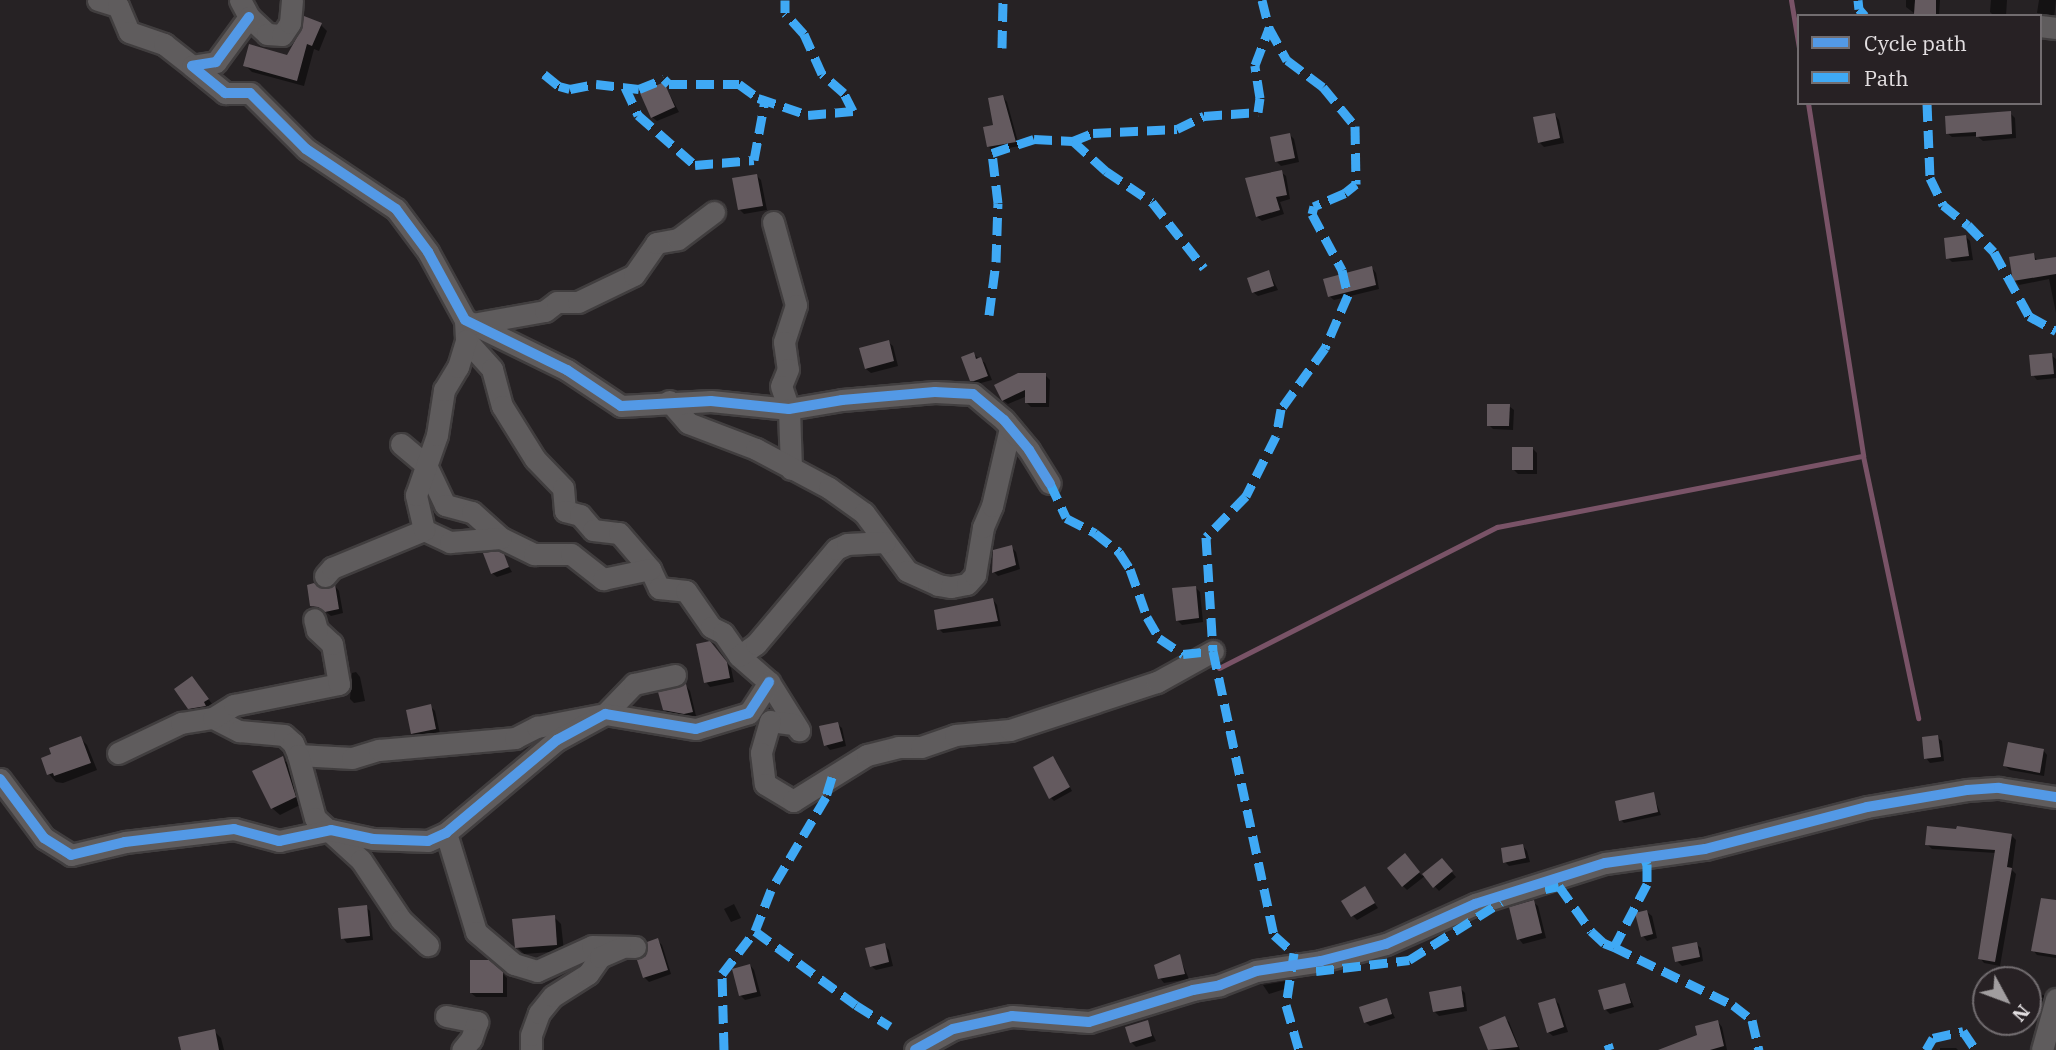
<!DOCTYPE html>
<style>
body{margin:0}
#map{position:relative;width:2056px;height:1050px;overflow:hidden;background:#262224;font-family:"IBM Plex Serif",serif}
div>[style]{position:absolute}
.shadow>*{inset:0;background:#0007}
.stream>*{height:5px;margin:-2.5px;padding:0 2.5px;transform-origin:2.5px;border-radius:2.5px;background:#795367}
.building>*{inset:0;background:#645a5f}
.roads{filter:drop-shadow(2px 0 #413e3f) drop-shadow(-2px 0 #413e3f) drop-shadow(0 2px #413e3f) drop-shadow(0 -2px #413e3f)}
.minor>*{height:21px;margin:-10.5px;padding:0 10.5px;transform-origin:10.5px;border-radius:10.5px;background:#5f5c5d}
.quiet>*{height:9px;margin-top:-4.5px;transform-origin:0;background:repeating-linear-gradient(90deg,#3fa9f5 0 18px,transparent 0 27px)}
.cycleway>*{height:10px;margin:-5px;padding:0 5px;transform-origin:5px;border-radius:5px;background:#5399e6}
span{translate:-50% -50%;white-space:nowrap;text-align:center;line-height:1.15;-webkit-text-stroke:7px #272124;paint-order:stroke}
.legend{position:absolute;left:1797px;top:14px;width:245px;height:91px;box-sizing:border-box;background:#272124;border:2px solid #726d70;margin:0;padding:9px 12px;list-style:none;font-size:21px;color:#e3dfe1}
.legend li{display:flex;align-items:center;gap:14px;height:35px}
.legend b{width:35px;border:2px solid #726d70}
.north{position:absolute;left:1972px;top:966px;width:70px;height:70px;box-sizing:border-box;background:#272124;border:2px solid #726d70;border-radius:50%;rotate:131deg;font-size:19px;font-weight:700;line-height:28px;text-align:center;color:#e3dfe1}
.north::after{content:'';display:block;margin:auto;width:24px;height:32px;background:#a19d9f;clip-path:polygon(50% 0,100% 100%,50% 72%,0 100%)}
</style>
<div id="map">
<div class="shadow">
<i style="clip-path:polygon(1906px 0,1940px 0,1939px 16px,1918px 16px,1906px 7px)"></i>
<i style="clip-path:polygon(1991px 0,2007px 0,2006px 16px,1994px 16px,1990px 12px)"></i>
<i style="clip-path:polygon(2039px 0,2056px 0,2054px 18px,2042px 17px,2037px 13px)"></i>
<i style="clip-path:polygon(321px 25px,327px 31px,319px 51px,314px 49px,304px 86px,252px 72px,245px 65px,288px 57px)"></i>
<i style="clip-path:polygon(664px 84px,679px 112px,657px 121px,652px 117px)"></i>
<i style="clip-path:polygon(1003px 97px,1007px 102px,1019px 146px,993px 151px,989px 147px)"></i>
<i style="clip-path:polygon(2010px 113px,2015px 118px,2016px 138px,1983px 141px,1977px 136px,1952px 137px,1947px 133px)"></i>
<i style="clip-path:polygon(1555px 115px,1559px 120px,1564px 143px,1544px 147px,1539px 142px)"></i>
<i style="clip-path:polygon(1290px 135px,1294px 139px,1299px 162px,1281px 166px,1277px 162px)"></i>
<i style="clip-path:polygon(1281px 172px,1286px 176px,1290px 199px,1280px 202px,1284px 214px,1262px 221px,1257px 217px)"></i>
<i style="clip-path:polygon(757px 176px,761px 180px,767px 210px,744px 214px,740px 210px)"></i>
<i style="clip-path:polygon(1966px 237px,1970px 241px,1973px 260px,1952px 262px,1948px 258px)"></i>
<i style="clip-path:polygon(2033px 255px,2038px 261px,2056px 259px,2056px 313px,2049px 279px,2019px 285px,2015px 280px)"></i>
<i style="clip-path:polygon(1372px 268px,1376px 273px,1379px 289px,1334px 300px,1329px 296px)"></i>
<i style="clip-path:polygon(1269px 272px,1278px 290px,1258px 296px,1253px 292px)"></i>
<i style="clip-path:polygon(888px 342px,893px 346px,898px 366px,871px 373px,866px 369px)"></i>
<i style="clip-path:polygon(973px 354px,985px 363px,992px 380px,977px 384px,972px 380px)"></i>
<i style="clip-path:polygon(2051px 355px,2056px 359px,2056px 378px,2037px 380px,2033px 375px)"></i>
<i style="clip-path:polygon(1045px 375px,1050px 380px,1049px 407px,1031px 407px,1026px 402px,1027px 396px,1008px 404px,1003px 400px)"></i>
<i style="clip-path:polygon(1509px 406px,1514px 410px,1513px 430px,1493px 429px,1489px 425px)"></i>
<i style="clip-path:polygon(1533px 449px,1537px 453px,1537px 474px,1518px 474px,1513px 469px)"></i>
<i style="clip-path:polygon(1011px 547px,1016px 552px,1020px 569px,998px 576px,994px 572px)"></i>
<i style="clip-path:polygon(503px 556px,512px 572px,497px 577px,492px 573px)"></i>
<i style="clip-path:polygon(335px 586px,339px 591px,343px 613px,331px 616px,324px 610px,317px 610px,312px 606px,323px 591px)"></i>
<i style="clip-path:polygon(1195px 587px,1200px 592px,1203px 622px,1182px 625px,1177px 620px)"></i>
<i style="clip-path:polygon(993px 600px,997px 605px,1001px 626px,943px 633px,939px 629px)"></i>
<i style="clip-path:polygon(713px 645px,731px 668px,734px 682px,710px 687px,706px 682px,698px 646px)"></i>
<i style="clip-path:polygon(356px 672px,360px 677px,365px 701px,354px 703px,350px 699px,352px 673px)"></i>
<i style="clip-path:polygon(197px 683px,212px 704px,207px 707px,209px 710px,194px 712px,189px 707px)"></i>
<i style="clip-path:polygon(686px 686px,690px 691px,696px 716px,669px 714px,664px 709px)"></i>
<i style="clip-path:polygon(430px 706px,435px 711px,440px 734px,417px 738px,412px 733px)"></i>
<i style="clip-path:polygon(837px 724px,842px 728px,846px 746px,830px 750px,826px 745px)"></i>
<i style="clip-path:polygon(1937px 737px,1942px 741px,1944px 761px,1930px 763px,1926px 758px)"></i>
<i style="clip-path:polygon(80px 738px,87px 745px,97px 770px,63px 783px,56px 782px,49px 774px,43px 759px)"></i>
<i style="clip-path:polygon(2043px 750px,2047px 755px,2044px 776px,2010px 770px,2005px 766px)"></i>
<i style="clip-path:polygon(282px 758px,289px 765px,302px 804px,280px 815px,272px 808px)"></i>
<i style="clip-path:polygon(1056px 761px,1072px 791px,1054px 801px,1051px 798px)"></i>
<i style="clip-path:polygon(1653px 794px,1661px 815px,1624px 823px,1621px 820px)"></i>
<i style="clip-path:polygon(2011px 835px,2016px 840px,2012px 870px,2016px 874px,2000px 966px,1984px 963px,1980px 958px,1996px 853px,1932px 849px,1927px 844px)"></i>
<i style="clip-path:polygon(1523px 846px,1527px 851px,1530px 862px,1509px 866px,1505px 862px)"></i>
<i style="clip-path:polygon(1409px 860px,1422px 876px,1441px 860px,1456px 877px,1439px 891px,1425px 876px,1407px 890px,1403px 886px)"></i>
<i style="clip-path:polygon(1365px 889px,1378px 908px,1357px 920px,1353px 916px)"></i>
<i style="clip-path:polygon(1533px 902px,1538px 906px,1546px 938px,1523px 944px,1519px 939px)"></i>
<i style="clip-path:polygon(2056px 902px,2056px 958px,2037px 955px,2033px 950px)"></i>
<i style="clip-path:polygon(734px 904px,741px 918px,731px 922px,724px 909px)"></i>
<i style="clip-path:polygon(366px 907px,370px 911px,373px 940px,347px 943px,343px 938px)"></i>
<i style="clip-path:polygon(1647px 912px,1652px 916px,1657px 938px,1647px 941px,1643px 936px)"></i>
<i style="clip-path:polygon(554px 917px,561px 924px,564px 951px,524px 954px,517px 947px)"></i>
<i style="clip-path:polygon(657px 940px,662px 945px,671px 974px,649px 982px,644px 977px)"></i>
<i style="clip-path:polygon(1696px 944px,1701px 948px,1703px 961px,1682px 966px,1677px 961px)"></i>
<i style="clip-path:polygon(884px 945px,889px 950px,893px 966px,876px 970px,871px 966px)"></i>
<i style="clip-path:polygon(1179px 956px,1189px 979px,1164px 983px,1160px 978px,1165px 960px)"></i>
<i style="clip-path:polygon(750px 965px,754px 970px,761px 996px,745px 1000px,741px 996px)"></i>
<i style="clip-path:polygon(502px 973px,507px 978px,507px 997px,476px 997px,471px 993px)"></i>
<i style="clip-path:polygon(1286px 981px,1291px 987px,1269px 994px,1263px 985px)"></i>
<i style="clip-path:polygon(1625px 985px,1634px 1007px,1610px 1014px,1605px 1009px)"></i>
<i style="clip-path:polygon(1460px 988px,1465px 993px,1467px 1011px,1439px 1016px,1435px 1012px)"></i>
<i style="clip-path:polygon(2033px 994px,2044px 995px,2048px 999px,2045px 1011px,2032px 1006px)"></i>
<i style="clip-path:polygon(1386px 1000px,1395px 1018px,1370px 1026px,1365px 1022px)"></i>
<i style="clip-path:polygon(1555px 1000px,1559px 1004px,1568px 1032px,1553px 1036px,1548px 1032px)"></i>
<i style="clip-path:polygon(1504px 1018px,1509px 1022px,1520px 1050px,1490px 1050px,1481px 1028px)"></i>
<i style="clip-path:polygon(1147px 1022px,1156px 1041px,1136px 1047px,1131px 1042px)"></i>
<i style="clip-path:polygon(1718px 1022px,1722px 1027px,1727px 1050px,1677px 1050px)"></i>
<i style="clip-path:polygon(214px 1031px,221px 1038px,224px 1050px,183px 1050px)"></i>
<i style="clip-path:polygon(1940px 1048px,1956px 1048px,1958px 1050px,1940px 1050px)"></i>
</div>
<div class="stream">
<i style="left:1791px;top:0;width:49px;rotate:80.5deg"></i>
<i style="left:1808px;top:103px;width:357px;rotate:81.1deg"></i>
<i style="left:1863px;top:456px;width:268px;rotate:78.1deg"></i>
<i style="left:1219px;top:668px;width:312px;rotate:-26.9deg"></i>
<i style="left:1497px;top:527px;width:373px;rotate:-11deg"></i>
</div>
<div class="building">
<i style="clip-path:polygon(1915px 0,1936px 0,1936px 15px,1914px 14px)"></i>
<i style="clip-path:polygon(304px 16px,322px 23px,312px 46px,307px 44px,297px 81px,243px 66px,249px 44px,287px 55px,301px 30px)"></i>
<i style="clip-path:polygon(664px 82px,675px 107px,651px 118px,640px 93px)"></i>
<i style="clip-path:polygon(1003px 95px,1016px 142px,987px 147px,983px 127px,993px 125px,988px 98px)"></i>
<i style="clip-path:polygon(2011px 111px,2012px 134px,1976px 137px,1976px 132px,1946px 134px,1945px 116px)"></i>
<i style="clip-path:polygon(1555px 113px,1560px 138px,1538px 143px,1533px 117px)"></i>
<i style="clip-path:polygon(1290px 133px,1295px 158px,1275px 162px,1270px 137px)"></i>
<i style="clip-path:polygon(1282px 170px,1287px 195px,1276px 197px,1280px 210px,1256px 217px,1245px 178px)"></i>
<i style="clip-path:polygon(757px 174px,763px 206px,738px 210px,732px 178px)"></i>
<i style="clip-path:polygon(1966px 235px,1969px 256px,1946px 259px,1944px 238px)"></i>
<i style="clip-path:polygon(2034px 253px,2035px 260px,2056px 257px,2056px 274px,2013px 281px,2009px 257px)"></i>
<i style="clip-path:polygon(1372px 266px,1376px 285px,1328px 297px,1323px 279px)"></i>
<i style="clip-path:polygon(1269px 270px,1274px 286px,1252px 293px,1247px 278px)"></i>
<i style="clip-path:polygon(889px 340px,894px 361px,865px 369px,859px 348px)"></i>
<i style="clip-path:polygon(974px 352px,976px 359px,981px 357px,988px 376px,974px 381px,970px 381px,961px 357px)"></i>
<i style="clip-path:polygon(2052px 353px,2054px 374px,2031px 376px,2029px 355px)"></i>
<i style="clip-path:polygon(1018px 373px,1046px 373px,1046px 403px,1025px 403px,1025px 390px,1002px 401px,994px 385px)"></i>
<i style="clip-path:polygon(1487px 404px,1510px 404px,1509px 426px,1487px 426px)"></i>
<i style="clip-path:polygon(1512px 447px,1533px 447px,1533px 470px,1512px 470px)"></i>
<i style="clip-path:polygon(1012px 545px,1016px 565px,992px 573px,993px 550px)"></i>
<i style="clip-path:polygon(498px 551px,504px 554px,509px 567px,491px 574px,483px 553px)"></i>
<i style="clip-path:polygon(314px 583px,323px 589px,335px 584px,339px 609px,325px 612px,318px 607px,310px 606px,307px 585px)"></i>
<i style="clip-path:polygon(1196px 586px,1199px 618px,1176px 621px,1172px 588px)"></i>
<i style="clip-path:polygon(993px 598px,998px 621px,937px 630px,934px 610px)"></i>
<i style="clip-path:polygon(710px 641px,727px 662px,730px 678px,704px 683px,696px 644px)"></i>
<i style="clip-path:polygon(192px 676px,209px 699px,204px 702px,206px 706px,188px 709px,174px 689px)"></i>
<i style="clip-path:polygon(686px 684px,693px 712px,684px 714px,663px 710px,658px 692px)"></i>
<i style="clip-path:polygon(431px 704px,436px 729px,411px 734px,406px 710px)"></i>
<i style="clip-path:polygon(838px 722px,843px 741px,824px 746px,819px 726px)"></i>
<i style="clip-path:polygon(1938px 735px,1941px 757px,1924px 759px,1922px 737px)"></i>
<i style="clip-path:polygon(81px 736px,91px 763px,54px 776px,53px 773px,47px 775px,41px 758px,51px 754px,49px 748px)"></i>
<i style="clip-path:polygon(2008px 742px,2044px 749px,2040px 773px,2003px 766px)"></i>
<i style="clip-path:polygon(283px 756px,296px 797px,271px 809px,252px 771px)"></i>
<i style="clip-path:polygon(1053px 756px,1070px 787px,1049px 799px,1033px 767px)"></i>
<i style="clip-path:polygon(1654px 792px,1658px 812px,1619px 821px,1615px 801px)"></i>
<i style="clip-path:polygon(1927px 826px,1956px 829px,1957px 826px,2012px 834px,2007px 867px,2012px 868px,1995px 962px,1978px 959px,1995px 850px,1925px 845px)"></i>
<i style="clip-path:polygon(1523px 844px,1526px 858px,1503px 863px,1501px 848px)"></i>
<i style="clip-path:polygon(1405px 853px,1420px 872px,1402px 887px,1387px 868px)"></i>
<i style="clip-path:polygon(1442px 858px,1453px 871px,1433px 888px,1422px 874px)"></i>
<i style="clip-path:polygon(1365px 886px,1375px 903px,1351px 917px,1341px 901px)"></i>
<i style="clip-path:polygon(2041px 898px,2056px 900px,2056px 955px,2031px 951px)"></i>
<i style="clip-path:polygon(1534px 900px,1542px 933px,1517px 940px,1509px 907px)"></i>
<i style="clip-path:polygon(367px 905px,370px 936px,341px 939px,338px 908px)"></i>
<i style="clip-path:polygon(1647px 910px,1653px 934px,1641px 937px,1635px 913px)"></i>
<i style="clip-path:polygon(555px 915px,557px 945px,515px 948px,512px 919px)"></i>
<i style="clip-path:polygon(658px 938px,668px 970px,643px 978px,637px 960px,646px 956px,647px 942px)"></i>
<i style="clip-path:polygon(1697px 942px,1700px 957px,1675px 962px,1672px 947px)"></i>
<i style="clip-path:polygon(885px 943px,889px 962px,870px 967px,865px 948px)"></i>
<i style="clip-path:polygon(1180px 954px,1185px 974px,1158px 979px,1154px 965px)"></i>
<i style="clip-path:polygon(470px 960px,489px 960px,503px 972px,503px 993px,470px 993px)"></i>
<i style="clip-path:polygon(750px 964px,757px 992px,739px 996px,732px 969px)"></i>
<i style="clip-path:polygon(1625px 983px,1631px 1003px,1604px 1010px,1598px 990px)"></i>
<i style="clip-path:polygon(1461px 986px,1464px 1007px,1433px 1012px,1429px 992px)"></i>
<i style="clip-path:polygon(1387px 998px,1392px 1014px,1364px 1023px,1359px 1007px)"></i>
<i style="clip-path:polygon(1555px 998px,1564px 1027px,1547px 1033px,1538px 1003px)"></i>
<i style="clip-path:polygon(1505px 1016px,1518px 1047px,1488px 1050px,1479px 1027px)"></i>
<i style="clip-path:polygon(1148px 1020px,1152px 1036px,1130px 1043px,1125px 1027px)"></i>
<i style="clip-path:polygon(1718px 1020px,1724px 1046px,1710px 1050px,1658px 1050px,1697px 1035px,1695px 1026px)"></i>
<i style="clip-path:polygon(215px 1029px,219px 1050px,181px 1050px,178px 1037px)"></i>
</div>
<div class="roads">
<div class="minor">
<i style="left:98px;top:0;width:21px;rotate:17deg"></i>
<i style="left:118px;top:6px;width:28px;rotate:67deg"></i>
<i style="left:129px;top:32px;width:37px;rotate:19deg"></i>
<i style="left:164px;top:44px;width:36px;rotate:38deg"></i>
<i style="left:240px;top:0;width:19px;rotate:62deg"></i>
<i style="left:249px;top:17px;width:25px;rotate:43deg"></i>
<i style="left:267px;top:34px;width:15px;rotate:4deg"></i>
<i style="left:282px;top:35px;width:14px;rotate:-56deg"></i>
<i style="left:290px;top:23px;width:23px;rotate:-85deg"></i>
<i style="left:249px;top:17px;width:56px;rotate:126.3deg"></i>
<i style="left:216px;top:62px;width:24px;rotate:171deg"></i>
<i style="left:192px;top:66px;width:43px;rotate:39.3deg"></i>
<i style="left:225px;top:93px;width:25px"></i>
<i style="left:250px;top:93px;width:79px;rotate:45deg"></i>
<i style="left:306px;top:149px;width:108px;rotate:33.7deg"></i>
<i style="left:396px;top:209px;width:54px;rotate:53.3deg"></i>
<i style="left:428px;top:252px;width:77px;rotate:61.4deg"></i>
<i style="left:465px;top:320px;width:114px;rotate:26.1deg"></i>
<i style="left:567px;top:370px;width:65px;rotate:33.7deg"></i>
<i style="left:621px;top:406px;width:90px;rotate:-3.2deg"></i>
<i style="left:711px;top:401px;width:78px;rotate:5.9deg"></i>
<i style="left:789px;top:409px;width:54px;rotate:-9.6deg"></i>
<i style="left:842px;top:400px;width:93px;rotate:-4.9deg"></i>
<i style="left:935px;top:392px;width:38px;rotate:3deg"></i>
<i style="left:973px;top:394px;width:40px;rotate:40deg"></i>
<i style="left:1004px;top:420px;width:39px;rotate:50deg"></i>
<i style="left:1029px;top:450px;width:39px;rotate:58deg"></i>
<i style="left:2040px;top:26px;width:16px;rotate:7deg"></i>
<i style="left:773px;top:222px;width:86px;rotate:74.5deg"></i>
<i style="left:796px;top:305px;width:39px;rotate:108deg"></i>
<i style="left:784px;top:342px;width:27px;rotate:82deg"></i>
<i style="left:788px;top:369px;width:18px;rotate:112deg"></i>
<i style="left:781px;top:386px;width:24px;rotate:71deg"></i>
<i style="left:789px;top:409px;width:60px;rotate:88.1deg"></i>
<i style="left:465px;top:320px;width:20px;rotate:87deg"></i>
<i style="left:466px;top:340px;width:39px;rotate:48deg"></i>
<i style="left:492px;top:369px;width:38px;rotate:75deg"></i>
<i style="left:502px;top:406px;width:62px;rotate:58.1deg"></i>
<i style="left:535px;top:459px;width:40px;rotate:46deg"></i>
<i style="left:563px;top:488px;width:23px;rotate:85deg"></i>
<i style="left:565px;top:511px;width:16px;rotate:15deg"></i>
<i style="left:580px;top:515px;width:20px;rotate:49deg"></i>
<i style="left:593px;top:530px;width:26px;rotate:7deg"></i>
<i style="left:619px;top:533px;width:48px;rotate:49.3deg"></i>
<i style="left:650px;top:569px;width:21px;rotate:65deg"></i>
<i style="left:659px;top:588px;width:27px;rotate:6deg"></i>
<i style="left:686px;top:591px;width:44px;rotate:55.2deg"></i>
<i style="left:711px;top:627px;width:13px;rotate:27deg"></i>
<i style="left:723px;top:633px;width:28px;rotate:55deg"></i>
<i style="left:739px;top:656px;width:40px;rotate:41deg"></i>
<i style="left:769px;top:682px;width:57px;rotate:58deg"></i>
<i style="left:472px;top:324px;width:74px;rotate:-10.1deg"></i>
<i style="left:545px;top:311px;width:15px;rotate:-37deg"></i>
<i style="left:557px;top:302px;width:21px"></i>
<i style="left:578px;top:302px;width:62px;rotate:-25.7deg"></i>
<i style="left:634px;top:275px;width:39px;rotate:-55deg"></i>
<i style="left:656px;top:243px;width:22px;rotate:-10deg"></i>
<i style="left:678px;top:239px;width:45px;rotate:-36.9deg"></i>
<i style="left:669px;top:401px;width:29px;rotate:49deg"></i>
<i style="left:688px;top:423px;width:73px;rotate:20.9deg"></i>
<i style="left:756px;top:449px;width:83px;rotate:28.1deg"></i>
<i style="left:829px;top:488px;width:43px;rotate:35.5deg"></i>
<i style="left:864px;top:513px;width:72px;rotate:53.4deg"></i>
<i style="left:907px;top:571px;width:34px;rotate:24deg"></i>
<i style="left:938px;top:585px;width:13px;rotate:9deg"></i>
<i style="left:951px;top:587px;width:16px;rotate:-11deg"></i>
<i style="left:967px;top:584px;width:12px;rotate:-48deg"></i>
<i style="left:975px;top:575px;width:49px;rotate:-80.5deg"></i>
<i style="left:983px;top:527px;width:23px;rotate:-67deg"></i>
<i style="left:992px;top:506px;width:80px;rotate:-77deg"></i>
<i style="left:1010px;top:428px;width:9px;rotate:49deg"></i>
<i style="left:401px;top:444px;width:33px;rotate:40deg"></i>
<i style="left:426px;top:465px;width:44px;rotate:64.6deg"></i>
<i style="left:445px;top:505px;width:28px;rotate:15deg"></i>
<i style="left:472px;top:512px;width:39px;rotate:42deg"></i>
<i style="left:501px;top:538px;width:37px;rotate:26deg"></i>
<i style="left:534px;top:554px;width:37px"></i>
<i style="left:571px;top:554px;width:41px;rotate:38deg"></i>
<i style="left:603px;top:579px;width:48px;rotate:-12deg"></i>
<i style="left:424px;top:530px;width:29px;rotate:25deg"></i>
<i style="left:450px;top:542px;width:51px;rotate:-4.5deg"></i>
<i style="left:325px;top:576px;width:11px;rotate:-49deg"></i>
<i style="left:332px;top:568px;width:100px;rotate:-22.4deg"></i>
<i style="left:424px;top:530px;width:36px;rotate:-103deg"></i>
<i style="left:416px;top:495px;width:64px;rotate:-70.7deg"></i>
<i style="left:437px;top:435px;width:46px;rotate:-81.2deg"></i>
<i style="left:444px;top:390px;width:27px;rotate:-59deg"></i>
<i style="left:458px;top:367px;width:28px;rotate:-73deg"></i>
<i style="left:739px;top:656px;width:21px;rotate:-35deg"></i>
<i style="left:756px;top:644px;width:124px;rotate:-49.9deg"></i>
<i style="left:836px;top:549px;width:12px;rotate:-24deg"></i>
<i style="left:847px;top:544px;width:38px;rotate:-3deg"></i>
<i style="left:213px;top:718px;width:29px;rotate:27deg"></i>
<i style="left:239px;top:731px;width:45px;rotate:5.1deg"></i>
<i style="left:284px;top:735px;width:12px;rotate:42deg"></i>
<i style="left:293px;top:743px;width:13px;rotate:67deg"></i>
<i style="left:298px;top:755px;width:54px;rotate:3.2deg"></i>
<i style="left:352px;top:758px;width:28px;rotate:-17deg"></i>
<i style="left:379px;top:750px;width:137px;rotate:-5deg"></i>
<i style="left:515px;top:738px;width:25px;rotate:-27deg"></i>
<i style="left:537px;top:727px;width:69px;rotate:-10.8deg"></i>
<i style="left:605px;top:714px;width:42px;rotate:-46deg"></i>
<i style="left:634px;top:684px;width:42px;rotate:-12.4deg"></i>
<i style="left:793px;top:724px;width:23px;rotate:-173deg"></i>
<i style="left:770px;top:721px;width:33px;rotate:106deg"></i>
<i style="left:761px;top:753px;width:31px;rotate:83deg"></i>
<i style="left:765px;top:784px;width:33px;rotate:31deg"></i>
<i style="left:793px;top:801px;width:87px;rotate:-31.9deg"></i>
<i style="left:867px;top:755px;width:32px;rotate:-14deg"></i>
<i style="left:898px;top:747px;width:23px"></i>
<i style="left:921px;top:747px;width:36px;rotate:-19deg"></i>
<i style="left:955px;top:735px;width:55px;rotate:-5.2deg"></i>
<i style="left:1010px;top:730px;width:155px;rotate:-18.1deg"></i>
<i style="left:1157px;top:682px;width:64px;rotate:-29deg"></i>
<i style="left:118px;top:753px;width:70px;rotate:-25.5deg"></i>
<i style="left:181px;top:723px;width:32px;rotate:-9deg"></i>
<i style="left:213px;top:718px;width:25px;rotate:-32deg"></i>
<i style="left:234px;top:705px;width:107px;rotate:-11.3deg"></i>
<i style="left:339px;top:684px;width:41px;rotate:-99.9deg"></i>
<i style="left:332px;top:644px;width:21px;rotate:-137deg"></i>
<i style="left:317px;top:630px;width:11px;rotate:-105deg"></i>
<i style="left:298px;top:755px;width:65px;rotate:74.9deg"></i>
<i style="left:315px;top:818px;width:62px;rotate:42.4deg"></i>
<i style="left:361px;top:860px;width:72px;rotate:56.3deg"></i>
<i style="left:401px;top:920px;width:37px;rotate:43deg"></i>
<i style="left:0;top:779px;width:74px;rotate:53.3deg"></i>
<i style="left:44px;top:838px;width:32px;rotate:32deg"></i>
<i style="left:71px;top:855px;width:56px;rotate:-13.5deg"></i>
<i style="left:125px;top:842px;width:110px;rotate:-6.8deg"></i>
<i style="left:234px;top:829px;width:47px;rotate:14.9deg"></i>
<i style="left:279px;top:841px;width:53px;rotate:-11.9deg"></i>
<i style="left:331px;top:830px;width:43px;rotate:12.1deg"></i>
<i style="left:373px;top:839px;width:55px;rotate:2.1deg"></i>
<i style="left:428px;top:841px;width:20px;rotate:-24deg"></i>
<i style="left:446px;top:833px;width:145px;rotate:-40deg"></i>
<i style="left:557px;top:740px;width:55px;rotate:-28.4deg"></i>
<i style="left:605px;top:714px;width:92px;rotate:9.4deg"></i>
<i style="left:696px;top:729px;width:55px;rotate:-16.8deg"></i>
<i style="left:749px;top:713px;width:37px;rotate:-57deg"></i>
<i style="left:446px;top:833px;width:103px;rotate:73.1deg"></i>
<i style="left:476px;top:932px;width:50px;rotate:40.1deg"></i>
<i style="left:514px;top:964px;width:24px;rotate:17deg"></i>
<i style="left:537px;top:971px;width:60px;rotate:-24.4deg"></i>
<i style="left:592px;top:946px;width:43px;rotate:1.3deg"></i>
<i style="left:446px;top:1016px;width:32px;rotate:11deg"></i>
<i style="left:477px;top:1022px;width:18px;rotate:109deg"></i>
<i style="left:471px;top:1039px;width:14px;rotate:129deg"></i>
<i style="left:531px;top:1050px;width:15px;rotate:-90deg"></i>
<i style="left:531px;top:1035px;width:23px;rotate:-70deg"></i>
<i style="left:539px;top:1013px;width:22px;rotate:-51deg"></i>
<i style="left:553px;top:996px;width:41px;rotate:-32.2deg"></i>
<i style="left:588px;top:974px;width:21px;rotate:-55deg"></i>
<i style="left:600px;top:957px;width:22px;rotate:-24deg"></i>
<i style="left:915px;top:1050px;width:43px;rotate:-28.9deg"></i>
<i style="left:953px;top:1029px;width:60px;rotate:-12.4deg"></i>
<i style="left:1012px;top:1016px;width:77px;rotate:4.5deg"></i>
<i style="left:1089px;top:1022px;width:109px;rotate:-17.1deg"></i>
<i style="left:1193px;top:990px;width:27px;rotate:-10deg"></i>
<i style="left:1220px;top:985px;width:39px;rotate:-21deg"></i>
<i style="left:1256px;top:971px;width:66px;rotate:-8.7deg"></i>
<i style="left:1321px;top:961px;width:67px;rotate:-14.7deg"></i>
<i style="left:1386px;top:944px;width:98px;rotate:-24.2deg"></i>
<i style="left:1475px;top:904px;width:136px;rotate:-17.5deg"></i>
<i style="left:1605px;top:863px;width:101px;rotate:-8deg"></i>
<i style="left:1705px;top:849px;width:167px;rotate:-14.5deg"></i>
<i style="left:1867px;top:807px;width:101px;rotate:-9.6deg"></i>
<i style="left:1967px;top:790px;width:32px;rotate:-4deg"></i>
<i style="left:1999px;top:788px;width:58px;rotate:9deg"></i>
<i style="left:2042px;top:1050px;width:53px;rotate:-74.6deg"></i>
</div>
</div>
<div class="quiet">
<i style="left:1262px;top:0;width:29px;rotate:76deg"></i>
<i style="left:1269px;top:28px;width:37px;rotate:61deg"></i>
<i style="left:1287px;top:60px;width:45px;rotate:36.9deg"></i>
<i style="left:1323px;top:87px;width:50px;rotate:50.6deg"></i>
<i style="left:1355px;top:126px;width:58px;rotate:89deg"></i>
<i style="left:1356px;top:184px;width:14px;rotate:141deg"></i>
<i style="left:1345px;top:193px;width:34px;rotate:157deg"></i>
<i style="left:1314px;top:206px;width:8px;rotate:104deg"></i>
<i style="left:1312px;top:214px;width:64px;rotate:61.8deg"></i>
<i style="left:1342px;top:270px;width:26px;rotate:77deg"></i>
<i style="left:1348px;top:295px;width:58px;rotate:113.5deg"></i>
<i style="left:1325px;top:348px;width:75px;rotate:125.8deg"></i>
<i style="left:1281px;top:409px;width:27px;rotate:100deg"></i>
<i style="left:1276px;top:436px;width:67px;rotate:116.6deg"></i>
<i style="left:1246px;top:496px;width:57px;rotate:134.3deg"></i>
<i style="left:1206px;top:537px;width:114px;rotate:86.5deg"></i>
<i style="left:1213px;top:651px;width:290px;rotate:77.9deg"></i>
<i style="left:1274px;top:935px;width:27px;rotate:42deg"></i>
<i style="left:1294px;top:953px;width:53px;rotate:98.7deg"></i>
<i style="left:1286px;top:1005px;width:47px;rotate:73.9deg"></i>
<i style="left:1858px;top:0;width:9px;rotate:84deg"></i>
<i style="left:1859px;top:9px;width:9px;rotate:49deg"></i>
<i style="left:1002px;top:48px;width:48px;rotate:-88.8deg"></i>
<i style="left:544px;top:74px;width:19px;rotate:39deg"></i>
<i style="left:559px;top:86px;width:11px;rotate:15deg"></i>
<i style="left:570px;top:89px;width:26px;rotate:-11deg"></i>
<i style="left:596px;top:84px;width:43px;rotate:6.6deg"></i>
<i style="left:639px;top:89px;width:27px;rotate:-22deg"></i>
<i style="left:664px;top:79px;width:7px;rotate:45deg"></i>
<i style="left:669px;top:84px;width:70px"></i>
<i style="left:739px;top:84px;width:24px;rotate:36deg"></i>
<i style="left:758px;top:98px;width:53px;rotate:18.8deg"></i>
<i style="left:808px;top:115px;width:45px;rotate:-5.1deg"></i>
<i style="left:853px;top:111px;width:20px;rotate:-117deg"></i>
<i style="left:844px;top:93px;width:29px;rotate:-139deg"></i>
<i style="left:822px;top:74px;width:44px;rotate:-114.2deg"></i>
<i style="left:804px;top:34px;width:28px;rotate:-132deg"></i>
<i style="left:785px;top:13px;width:13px;rotate:-90deg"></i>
<i style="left:625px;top:87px;width:31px;rotate:65deg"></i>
<i style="left:638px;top:115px;width:76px;rotate:41.3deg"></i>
<i style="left:695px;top:165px;width:59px;rotate:-4.8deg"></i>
<i style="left:754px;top:160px;width:61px;rotate:-79.6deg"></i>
<i style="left:1927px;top:103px;width:75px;rotate:87.7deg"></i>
<i style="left:1930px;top:178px;width:30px;rotate:64deg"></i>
<i style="left:1943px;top:205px;width:32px;rotate:39deg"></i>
<i style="left:1968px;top:225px;width:37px;rotate:46deg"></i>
<i style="left:1994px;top:252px;width:73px;rotate:61.3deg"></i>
<i style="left:2029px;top:316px;width:31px;rotate:29deg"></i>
<i style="left:1073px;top:141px;width:45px;rotate:42.3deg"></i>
<i style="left:1106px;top:171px;width:55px;rotate:34deg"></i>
<i style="left:1152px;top:202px;width:84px;rotate:51.8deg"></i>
<i style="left:989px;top:315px;width:53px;rotate:-82.5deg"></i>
<i style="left:996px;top:262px;width:59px;rotate:-88.1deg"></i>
<i style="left:998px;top:203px;width:50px;rotate:-96.8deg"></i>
<i style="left:992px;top:153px;width:44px;rotate:-18.4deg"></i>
<i style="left:1034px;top:139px;width:39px;rotate:3deg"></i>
<i style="left:1073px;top:141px;width:22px;rotate:-22deg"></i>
<i style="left:1093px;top:133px;width:84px;rotate:-2.7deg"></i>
<i style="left:1177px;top:129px;width:30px;rotate:-26deg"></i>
<i style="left:1204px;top:116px;width:54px;rotate:-4.2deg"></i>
<i style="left:1258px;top:112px;width:14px;rotate:-82deg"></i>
<i style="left:1260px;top:98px;width:33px;rotate:-99deg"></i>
<i style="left:1255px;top:65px;width:40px;rotate:-69deg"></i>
<i style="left:1050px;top:483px;width:38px;rotate:65deg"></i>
<i style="left:1066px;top:518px;width:33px;rotate:27deg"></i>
<i style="left:1095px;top:533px;width:31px;rotate:38deg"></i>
<i style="left:1119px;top:552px;width:20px;rotate:57deg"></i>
<i style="left:1130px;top:569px;width:51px;rotate:70.5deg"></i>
<i style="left:1147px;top:617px;width:24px;rotate:60deg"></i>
<i style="left:1159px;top:638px;width:29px;rotate:34deg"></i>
<i style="left:1183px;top:654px;width:30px;rotate:-6deg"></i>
<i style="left:832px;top:777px;width:21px;rotate:107deg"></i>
<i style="left:826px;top:797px;width:108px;rotate:120.6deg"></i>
<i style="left:771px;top:890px;width:44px;rotate:111.3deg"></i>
<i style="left:755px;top:931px;width:125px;rotate:36.2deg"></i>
<i style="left:856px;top:1005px;width:40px;rotate:32deg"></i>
<i style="left:1644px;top:858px;width:7px;rotate:63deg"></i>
<i style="left:1647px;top:864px;width:20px;rotate:90deg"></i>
<i style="left:1647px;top:884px;width:71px;rotate:117.6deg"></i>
<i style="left:1614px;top:947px;width:132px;rotate:26deg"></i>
<i style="left:1733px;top:1005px;width:24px;rotate:38deg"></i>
<i style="left:1752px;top:1020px;width:31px;rotate:77deg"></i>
<i style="left:1545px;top:889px;width:14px;rotate:-12deg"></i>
<i style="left:1559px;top:886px;width:55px;rotate:54.6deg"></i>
<i style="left:1591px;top:931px;width:18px;rotate:43deg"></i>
<i style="left:1604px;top:943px;width:11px;rotate:22deg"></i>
<i style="left:1316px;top:971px;width:94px;rotate:-6.7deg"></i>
<i style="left:1409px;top:960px;width:109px;rotate:-32.2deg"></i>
<i style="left:1608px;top:1044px;width:6px;rotate:72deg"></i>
<i style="left:724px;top:1050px;width:76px;rotate:-91.5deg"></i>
<i style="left:722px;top:974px;width:54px;rotate:-52.5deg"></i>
<i style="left:1926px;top:1050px;width:14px;rotate:-60deg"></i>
<i style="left:1933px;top:1038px;width:31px;rotate:-13deg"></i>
<i style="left:1963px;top:1031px;width:23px;rotate:56deg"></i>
</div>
<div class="cycleway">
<i style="left:249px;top:17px;width:56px;rotate:126.3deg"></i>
<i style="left:216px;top:62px;width:24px;rotate:171deg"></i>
<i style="left:192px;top:66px;width:43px;rotate:39.3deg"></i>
<i style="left:225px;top:93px;width:25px"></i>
<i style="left:250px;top:93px;width:79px;rotate:45deg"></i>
<i style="left:306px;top:149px;width:108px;rotate:33.7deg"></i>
<i style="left:396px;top:209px;width:54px;rotate:53.3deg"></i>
<i style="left:428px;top:252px;width:77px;rotate:61.4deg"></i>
<i style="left:465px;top:320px;width:114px;rotate:26.1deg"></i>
<i style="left:567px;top:370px;width:65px;rotate:33.7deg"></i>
<i style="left:621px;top:406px;width:90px;rotate:-3.2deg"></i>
<i style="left:711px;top:401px;width:78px;rotate:5.9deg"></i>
<i style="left:789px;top:409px;width:54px;rotate:-9.6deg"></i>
<i style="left:842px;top:400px;width:93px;rotate:-4.9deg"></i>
<i style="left:935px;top:392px;width:38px;rotate:3deg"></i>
<i style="left:973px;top:394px;width:40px;rotate:40deg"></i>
<i style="left:1004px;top:420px;width:39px;rotate:50deg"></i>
<i style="left:1029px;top:450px;width:39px;rotate:58deg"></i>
<i style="left:0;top:779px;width:74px;rotate:53.3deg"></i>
<i style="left:44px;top:838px;width:32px;rotate:32deg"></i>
<i style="left:71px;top:855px;width:56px;rotate:-13.5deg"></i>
<i style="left:125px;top:842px;width:110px;rotate:-6.8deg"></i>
<i style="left:234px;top:829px;width:47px;rotate:14.9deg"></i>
<i style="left:279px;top:841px;width:53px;rotate:-11.9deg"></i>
<i style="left:331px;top:830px;width:43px;rotate:12.1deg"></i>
<i style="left:373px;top:839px;width:55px;rotate:2.1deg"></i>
<i style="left:428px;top:841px;width:20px;rotate:-24deg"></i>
<i style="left:446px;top:833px;width:145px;rotate:-40deg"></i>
<i style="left:557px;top:740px;width:55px;rotate:-28.4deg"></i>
<i style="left:605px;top:714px;width:92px;rotate:9.4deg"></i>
<i style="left:696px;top:729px;width:55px;rotate:-16.8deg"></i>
<i style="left:749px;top:713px;width:37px;rotate:-57deg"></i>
<i style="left:915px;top:1050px;width:43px;rotate:-28.9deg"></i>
<i style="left:953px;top:1029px;width:60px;rotate:-12.4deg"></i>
<i style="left:1012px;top:1016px;width:77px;rotate:4.5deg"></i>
<i style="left:1089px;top:1022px;width:109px;rotate:-17.1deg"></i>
<i style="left:1193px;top:990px;width:27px;rotate:-10deg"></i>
<i style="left:1220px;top:985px;width:39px;rotate:-21deg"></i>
<i style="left:1256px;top:971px;width:66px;rotate:-8.7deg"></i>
<i style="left:1321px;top:961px;width:67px;rotate:-14.7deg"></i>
<i style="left:1386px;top:944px;width:98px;rotate:-24.2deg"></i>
<i style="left:1475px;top:904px;width:136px;rotate:-17.5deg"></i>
<i style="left:1605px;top:863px;width:101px;rotate:-8deg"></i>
<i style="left:1705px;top:849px;width:167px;rotate:-14.5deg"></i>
<i style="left:1867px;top:807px;width:101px;rotate:-9.6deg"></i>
<i style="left:1967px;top:790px;width:32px;rotate:-4deg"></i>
<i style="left:1999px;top:788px;width:58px;rotate:9deg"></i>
</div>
<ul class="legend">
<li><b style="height:9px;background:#5399e6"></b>Cycle path</li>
<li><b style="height:9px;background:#3fa9f5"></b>Path</li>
</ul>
<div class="north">N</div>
</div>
